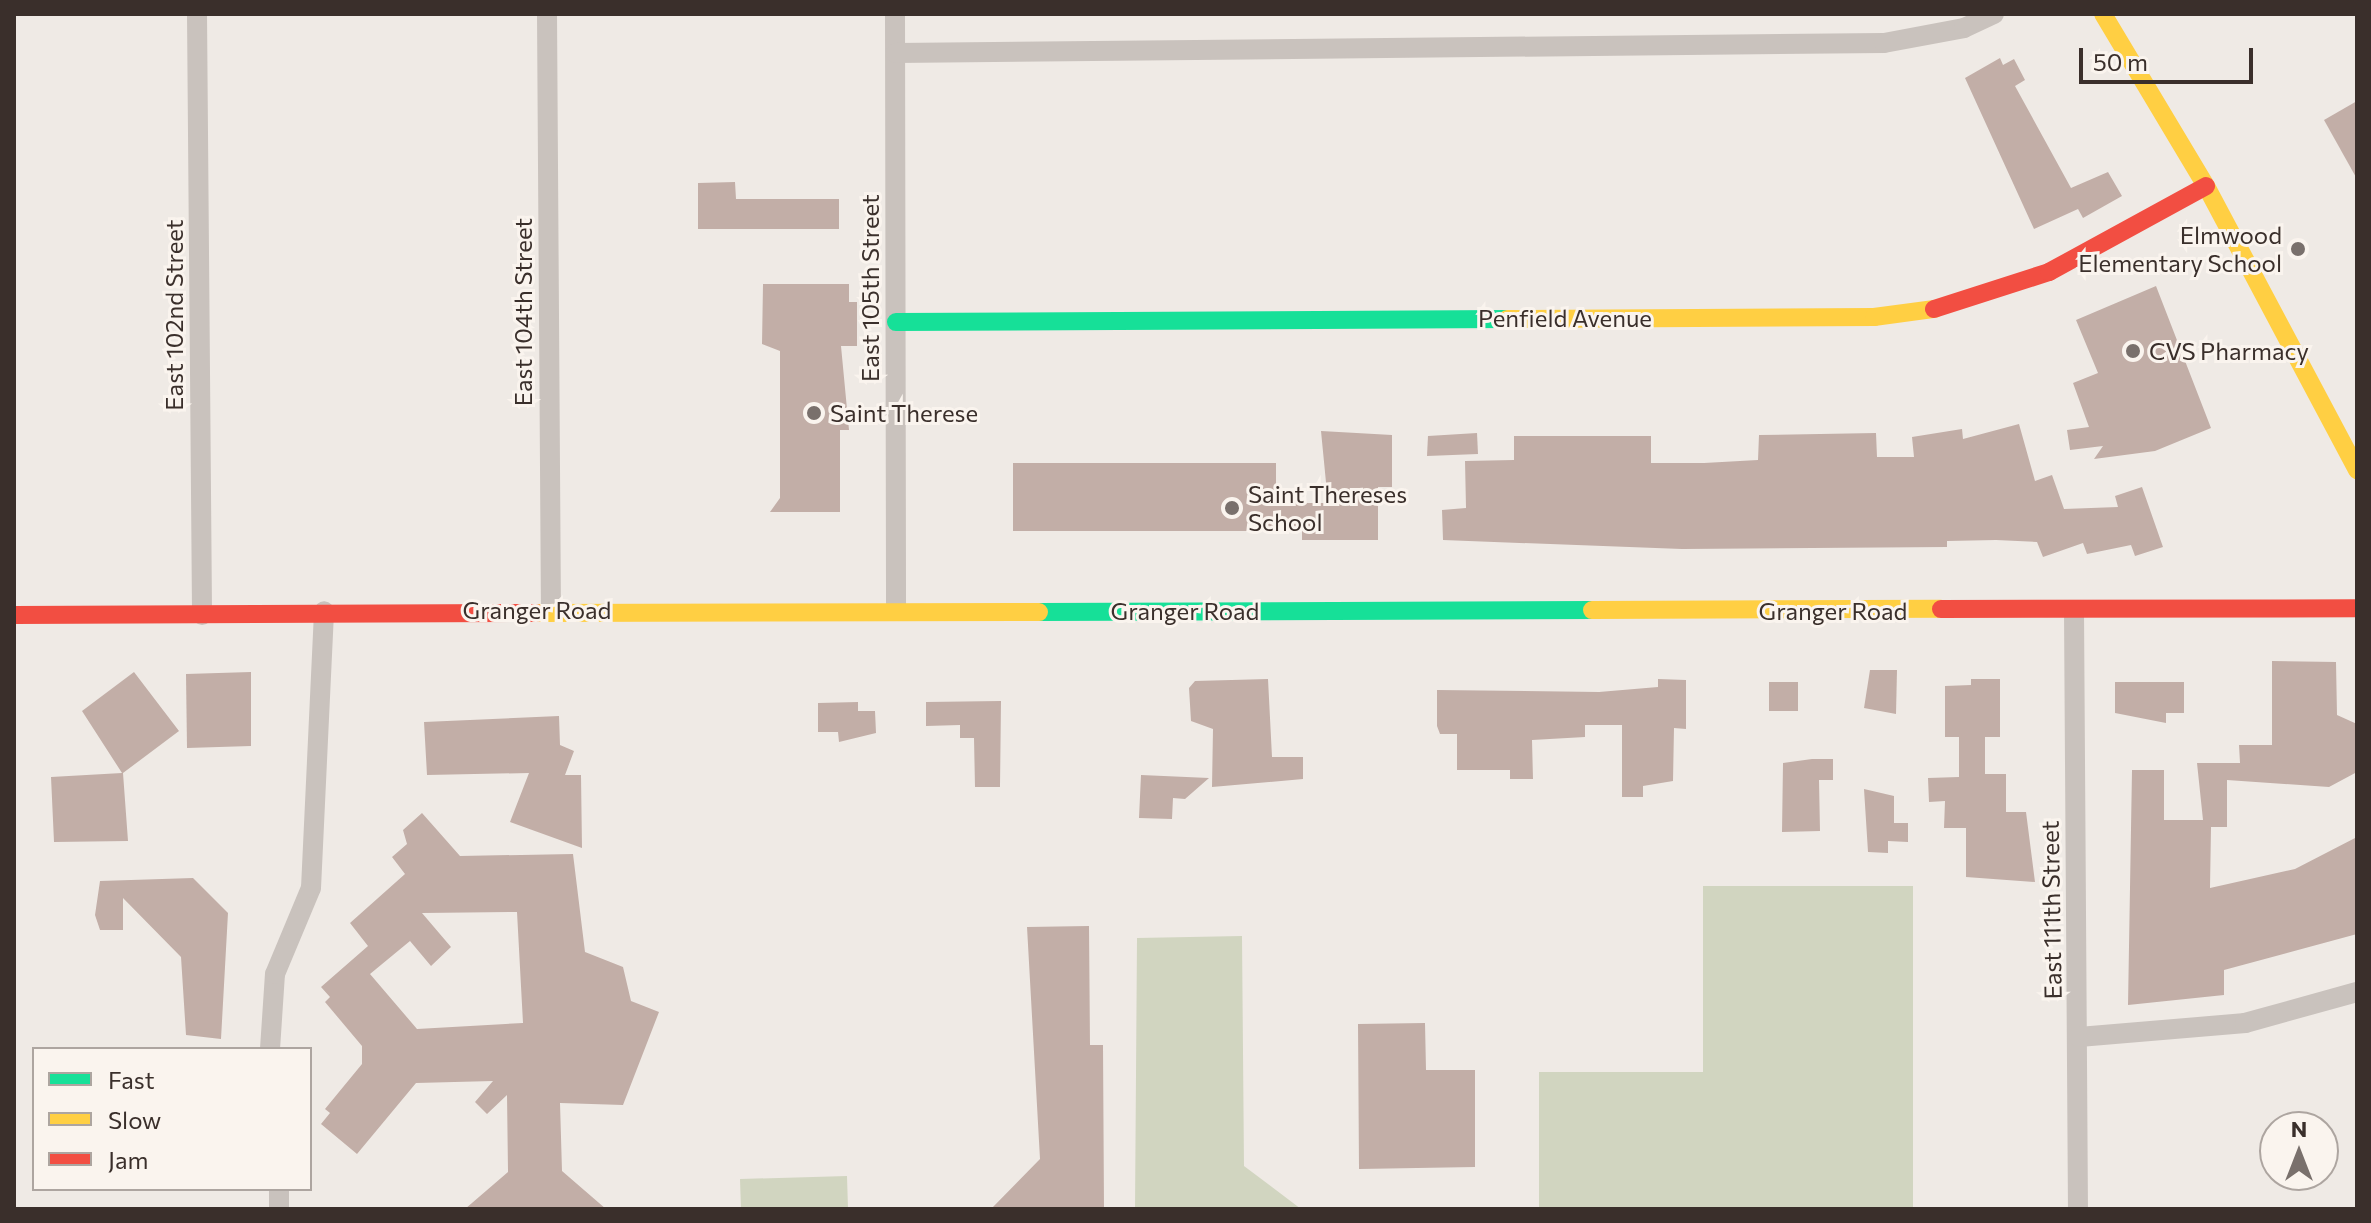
<!DOCTYPE html>
<style>
body{margin:0}
#map{position:relative;width:2371px;height:1223px;overflow:hidden;background:#efeae5;font-family:Commissioner,sans-serif}
div>[style]{position:absolute}
.green>*{inset:0;background:#d1d5c0}
.building>*{inset:0;background:#c2aea7}
.street>*{height:20px;margin:-10px;padding:0 10px;transform-origin:10px;border-radius:10px;background:#c9c2bd}
.fast>*{height:18px;margin:-9px;padding:0 9px;transform-origin:9px;border-radius:9px;background:#16e098}
.slow>*{height:18px;margin:-9px;padding:0 9px;transform-origin:9px;border-radius:9px;background:#ffcf43}
.jam>*{height:18px;margin:-9px;padding:0 9px;transform-origin:9px;border-radius:9px;background:#f24e42}
.dots>*{width:22px;height:22px;translate:-50% -50%;box-sizing:border-box;border:4px solid #faf4ee;border-radius:50%}
span{translate:-50% -50%;white-space:nowrap;text-align:center;line-height:1.15;-webkit-text-stroke:6px #faf4ee;paint-order:stroke}
.poi-label{font-size:24px;color:#3a2f2b}
.right{translate:-100% -50%;text-align:right}
.left{translate:0 -50%;text-align:left}
.street-label{font-size:24px;color:#3a2f2b}
.frame{position:absolute;inset:0;border:16px solid #3a2f2b;pointer-events:none}
.legend{position:absolute;left:32px;top:1047px;width:280px;height:144px;box-sizing:border-box;background:#faf4ee;border:2px solid #ada5a0;margin:0;padding:10px 14px;list-style:none;font-size:24px;color:#3a2f2b}
.legend li{display:flex;align-items:center;gap:16px;height:40px}
.legend b{width:40px;border:2px solid #ada5a0}
.north{position:absolute;left:2259px;top:1111px;width:80px;height:80px;box-sizing:border-box;background:#faf4ee;border:2px solid #ada5a0;border-radius:50%;rotate:0deg;font-size:22px;font-weight:700;line-height:32px;text-align:center;color:#3a2f2b}
.north::after{content:'';display:block;margin:auto;width:28px;height:36px;background:#79706c;clip-path:polygon(50% 0,100% 100%,50% 72%,0 100%)}
.scale{position:absolute;left:2079px;top:48px;width:174px;height:36px;box-sizing:border-box;border:4px solid #3a2f2b;border-top:0;padding-left:10px;font-size:24px;line-height:28px;white-space:nowrap;color:#3a2f2b;-webkit-text-stroke:6px #faf4ee;paint-order:stroke}
</style>
<div id="map">
<div class="green">
<i style="clip-path:polygon(1703px 886px,1913px 886px,1913px 1209px,1539px 1209px,1539px 1072px,1703px 1072px)"></i>
<i style="clip-path:polygon(1242px 936px,1244px 1166px,1301px 1209px,1135px 1209px,1137px 938px)"></i>
<i style="clip-path:polygon(847px 1176px,848px 1209px,741px 1209px,740px 1179px)"></i>
</div>
<div class="building">
<i style="clip-path:polygon(2000px 58px,2003px 65px,2014px 59px,2025px 80px,2015px 86px,2071px 188px,2108px 172px,2122px 196px,2083px 218px,2078px 209px,2034px 229px,1965px 78px)"></i>
<i style="clip-path:polygon(2357px 101px,2357px 179px,2324px 120px)"></i>
<i style="clip-path:polygon(735px 182px,736px 199px,839px 199px,839px 229px,698px 229px,698px 183px)"></i>
<i style="clip-path:polygon(763px 284px,849px 284px,849px 302px,857px 302px,857px 346px,841px 346px,849px 430px,840px 430px,840px 512px,770px 512px,780px 498px,780px 351px,762px 344px)"></i>
<i style="clip-path:polygon(2156px 286px,2211px 428px,2155px 451px,2094px 459px,2103px 446px,2070px 450px,2067px 430px,2089px 427px,2073px 383px,2098px 373px,2076px 320px)"></i>
<i style="clip-path:polygon(2019px 424px,2035px 481px,2052px 475px,2064px 509px,2118px 507px,2115px 496px,2142px 487px,2163px 547px,2135px 556px,2131px 545px,2087px 554px,2083px 543px,2043px 557px,2037px 542px,1996px 540px,1947px 541px,1947px 547px,1682px 549px,1443px 540px,1442px 510px,1466px 508px,1465px 461px,1514px 460px,1514px 436px,1651px 436px,1651px 463px,1704px 463px,1758px 460px,1759px 435px,1876px 433px,1877px 457px,1914px 457px,1912px 437px,1962px 429px,1963px 439px)"></i>
<i style="clip-path:polygon(1321px 431px,1392px 435px,1392px 487px,1378px 487px,1378px 540px,1302px 540px,1302px 531px,1013px 531px,1013px 463px,1276px 463px,1276px 503px,1328px 503px)"></i>
<i style="clip-path:polygon(1477px 433px,1478px 454px,1427px 456px,1428px 436px)"></i>
<i style="clip-path:polygon(2272px 661px,2336px 662px,2337px 715px,2357px 724px,2357px 772px,2329px 787px,2227px 780px,2227px 827px,2211px 827px,2210px 888px,2295px 869px,2357px 837px,2357px 934px,2224px 970px,2224px 995px,2128px 1005px,2132px 770px,2164px 770px,2164px 820px,2203px 820px,2197px 763px,2240px 763px,2239px 745px,2272px 745px)"></i>
<i style="clip-path:polygon(1870px 670px,1897px 670px,1896px 714px,1864px 708px)"></i>
<i style="clip-path:polygon(134px 672px,179px 731px,123px 773px,128px 841px,54px 842px,51px 777px,122px 773px,82px 711px)"></i>
<i style="clip-path:polygon(251px 672px,251px 746px,187px 748px,186px 674px)"></i>
<i style="clip-path:polygon(1268px 679px,1272px 757px,1303px 757px,1303px 779px,1212px 787px,1213px 729px,1191px 721px,1189px 688px,1195px 681px)"></i>
<i style="clip-path:polygon(1658px 679px,1686px 680px,1686px 729px,1674px 728px,1673px 781px,1643px 786px,1643px 797px,1622px 797px,1622px 725px,1585px 725px,1585px 737px,1532px 740px,1533px 779px,1510px 779px,1510px 770px,1457px 770px,1457px 734px,1440px 734px,1437px 726px,1437px 690px,1599px 692px,1658px 687px)"></i>
<i style="clip-path:polygon(1971px 679px,2000px 679px,2000px 737px,1985px 737px,1985px 774px,2006px 774px,2006px 812px,2026px 812px,2035px 882px,1966px 877px,1966px 828px,1944px 828px,1945px 801px,1929px 802px,1928px 778px,1959px 777px,1959px 737px,1945px 737px,1945px 686px,1971px 685px)"></i>
<i style="clip-path:polygon(1769px 682px,1798px 682px,1798px 711px,1769px 711px)"></i>
<i style="clip-path:polygon(2115px 682px,2184px 682px,2184px 713px,2166px 713px,2166px 723px,2115px 713px)"></i>
<i style="clip-path:polygon(1001px 701px,1000px 787px,975px 787px,974px 738px,960px 738px,960px 725px,926px 726px,926px 702px)"></i>
<i style="clip-path:polygon(858px 702px,858px 711px,875px 711px,876px 733px,839px 742px,838px 732px,818px 732px,818px 703px)"></i>
<i style="clip-path:polygon(559px 716px,560px 745px,574px 751px,565px 775px,581px 775px,582px 848px,510px 822px,529px 773px,427px 775px,424px 722px)"></i>
<i style="clip-path:polygon(1812px 759px,1833px 759px,1833px 780px,1819px 780px,1820px 831px,1782px 832px,1783px 763px)"></i>
<i style="clip-path:polygon(1141px 775px,1209px 778px,1185px 799px,1173px 798px,1172px 819px,1139px 818px)"></i>
<i style="clip-path:polygon(1864px 789px,1894px 796px,1894px 823px,1908px 823px,1908px 842px,1888px 841px,1888px 853px,1868px 852px)"></i>
<i style="clip-path:polygon(evenodd,422px 813px,460px 856px,573px 854px,585px 952px,623px 967px,631px 1001px,659px 1012px,623px 1105px,560px 1103px,562px 1171px,606px 1209px,465px 1209px,508px 1172px,507px 1095px,487px 1114px,475px 1102px,493px 1081px,416px 1083px,357px 1154px,321px 1124px,330px 1113px,325px 1109px,362px 1064px,362px 1046px,325px 1002px,330px 997px,321px 987px,368px 946px,350px 923px,405px 874px,392px 857px,407px 844px,403px 830px,422px 813px,517px 912px,523px 1023px,417px 1029px,370px 974px,410px 941px,431px 966px,451px 947px,422px 913px,517px 912px)"></i>
<i style="clip-path:polygon(193px 878px,228px 913px,221px 1039px,186px 1035px,181px 957px,123px 898px,123px 930px,100px 930px,95px 915px,100px 881px)"></i>
<i style="clip-path:polygon(1089px 926px,1090px 1045px,1103px 1045px,1104px 1209px,991px 1209px,1040px 1159px,1027px 927px)"></i>
<i style="clip-path:polygon(1425px 1023px,1426px 1070px,1475px 1070px,1475px 1167px,1359px 1169px,1358px 1024px)"></i>
</div>
<div class="street">
<i style="left:197px;top:14px;width:601px;rotate:89.52deg"></i>
<i style="left:547px;top:14px;width:596px;rotate:89.62deg"></i>
<i style="left:895px;top:14px;width:596px;rotate:89.9deg"></i>
<i style="left:896px;top:53px;width:988px;rotate:-0.58deg"></i>
<i style="left:1884px;top:43px;width:81px;rotate:-10.6deg"></i>
<i style="left:1964px;top:28px;width:33px;rotate:-25deg"></i>
<i style="left:2074px;top:611px;width:598px;rotate:89.62deg"></i>
<i style="left:2079px;top:1037px;width:167px;rotate:-4.8deg"></i>
<i style="left:2245px;top:1023px;width:116px;rotate:-15.5deg"></i>
<i style="left:270px;top:1049px;width:75px;rotate:-86.2deg"></i>
<i style="left:275px;top:974px;width:93px;rotate:-67.3deg"></i>
<i style="left:311px;top:888px;width:277px;rotate:-87.3deg"></i>
<i style="left:279px;top:1189px;width:20px;rotate:90deg"></i>
</div>
<div class="fast">
<i style="left:896px;top:322px;width:611px;rotate:-0.28deg"></i>
<i style="left:1039px;top:612px;width:553px;rotate:-0.21deg"></i>
</div>
<div class="slow">
<i style="left:2103px;top:14px;width:200px;rotate:59.1deg"></i>
<i style="left:2206px;top:186px;width:322px;rotate:62deg"></i>
<i style="left:1507px;top:319px;width:367px;rotate:-0.3deg"></i>
<i style="left:1874px;top:317px;width:61px;rotate:-7.6deg"></i>
<i style="left:1592px;top:610px;width:349px;rotate:-0.2deg"></i>
<i style="left:536px;top:613px;width:503px;rotate:-0.11deg"></i>
</div>
<div class="jam">
<i style="left:1934px;top:309px;width:121px;rotate:-17.8deg"></i>
<i style="left:2049px;top:272px;width:179px;rotate:-28.7deg"></i>
<i style="left:1941px;top:609px;width:416px;rotate:-0.1deg"></i>
<i style="left:14px;top:615px;width:522px;rotate:-0.22deg"></i>
</div>
<div class="dots">
<i style="left:2298px;top:249px;background:#79706c"></i>
<i style="left:2133px;top:351px;background:#79706c"></i>
<i style="left:814px;top:413px;background:#79706c"></i>
<i style="left:1232px;top:508px;background:#79706c"></i>
</div>
<div class="poi-label">
<span class="right" style="left:2282px;top:249px">Elmwood<br>Elementary School</span>
<span class="left" style="left:2149px;top:351px">CVS Pharmacy</span>
<span class="left" style="left:830px;top:413px">Saint Therese</span>
<span class="left" style="left:1248px;top:508px">Saint Thereses<br>School</span>
</div>
<div class="street-label">
<span style="left:870px;top:288px;rotate:-90deg">East 105th Street</span>
<span style="left:523px;top:312px;rotate:-90deg">East 104th Street</span>
<span style="left:174px;top:315px;rotate:-90deg">East 102nd Street</span>
<span style="left:1565px;top:318px">Penfield Avenue</span>
<span style="left:537px;top:610px">Granger Road</span>
<span style="left:1185px;top:611px">Granger Road</span>
<span style="left:1833px;top:611px">Granger Road</span>
<span style="left:2051px;top:910px;rotate:-91deg">East 111th Street</span>
</div>
<div class="frame"></div>
<ul class="legend">
<li><b style="height:10px;background:#16e098"></b>Fast</li>
<li><b style="height:10px;background:#ffcf43"></b>Slow</li>
<li><b style="height:10px;background:#f24e42"></b>Jam</li>
</ul>
<div class="north">N</div>
<div class="scale">50 m</div>
</div>
